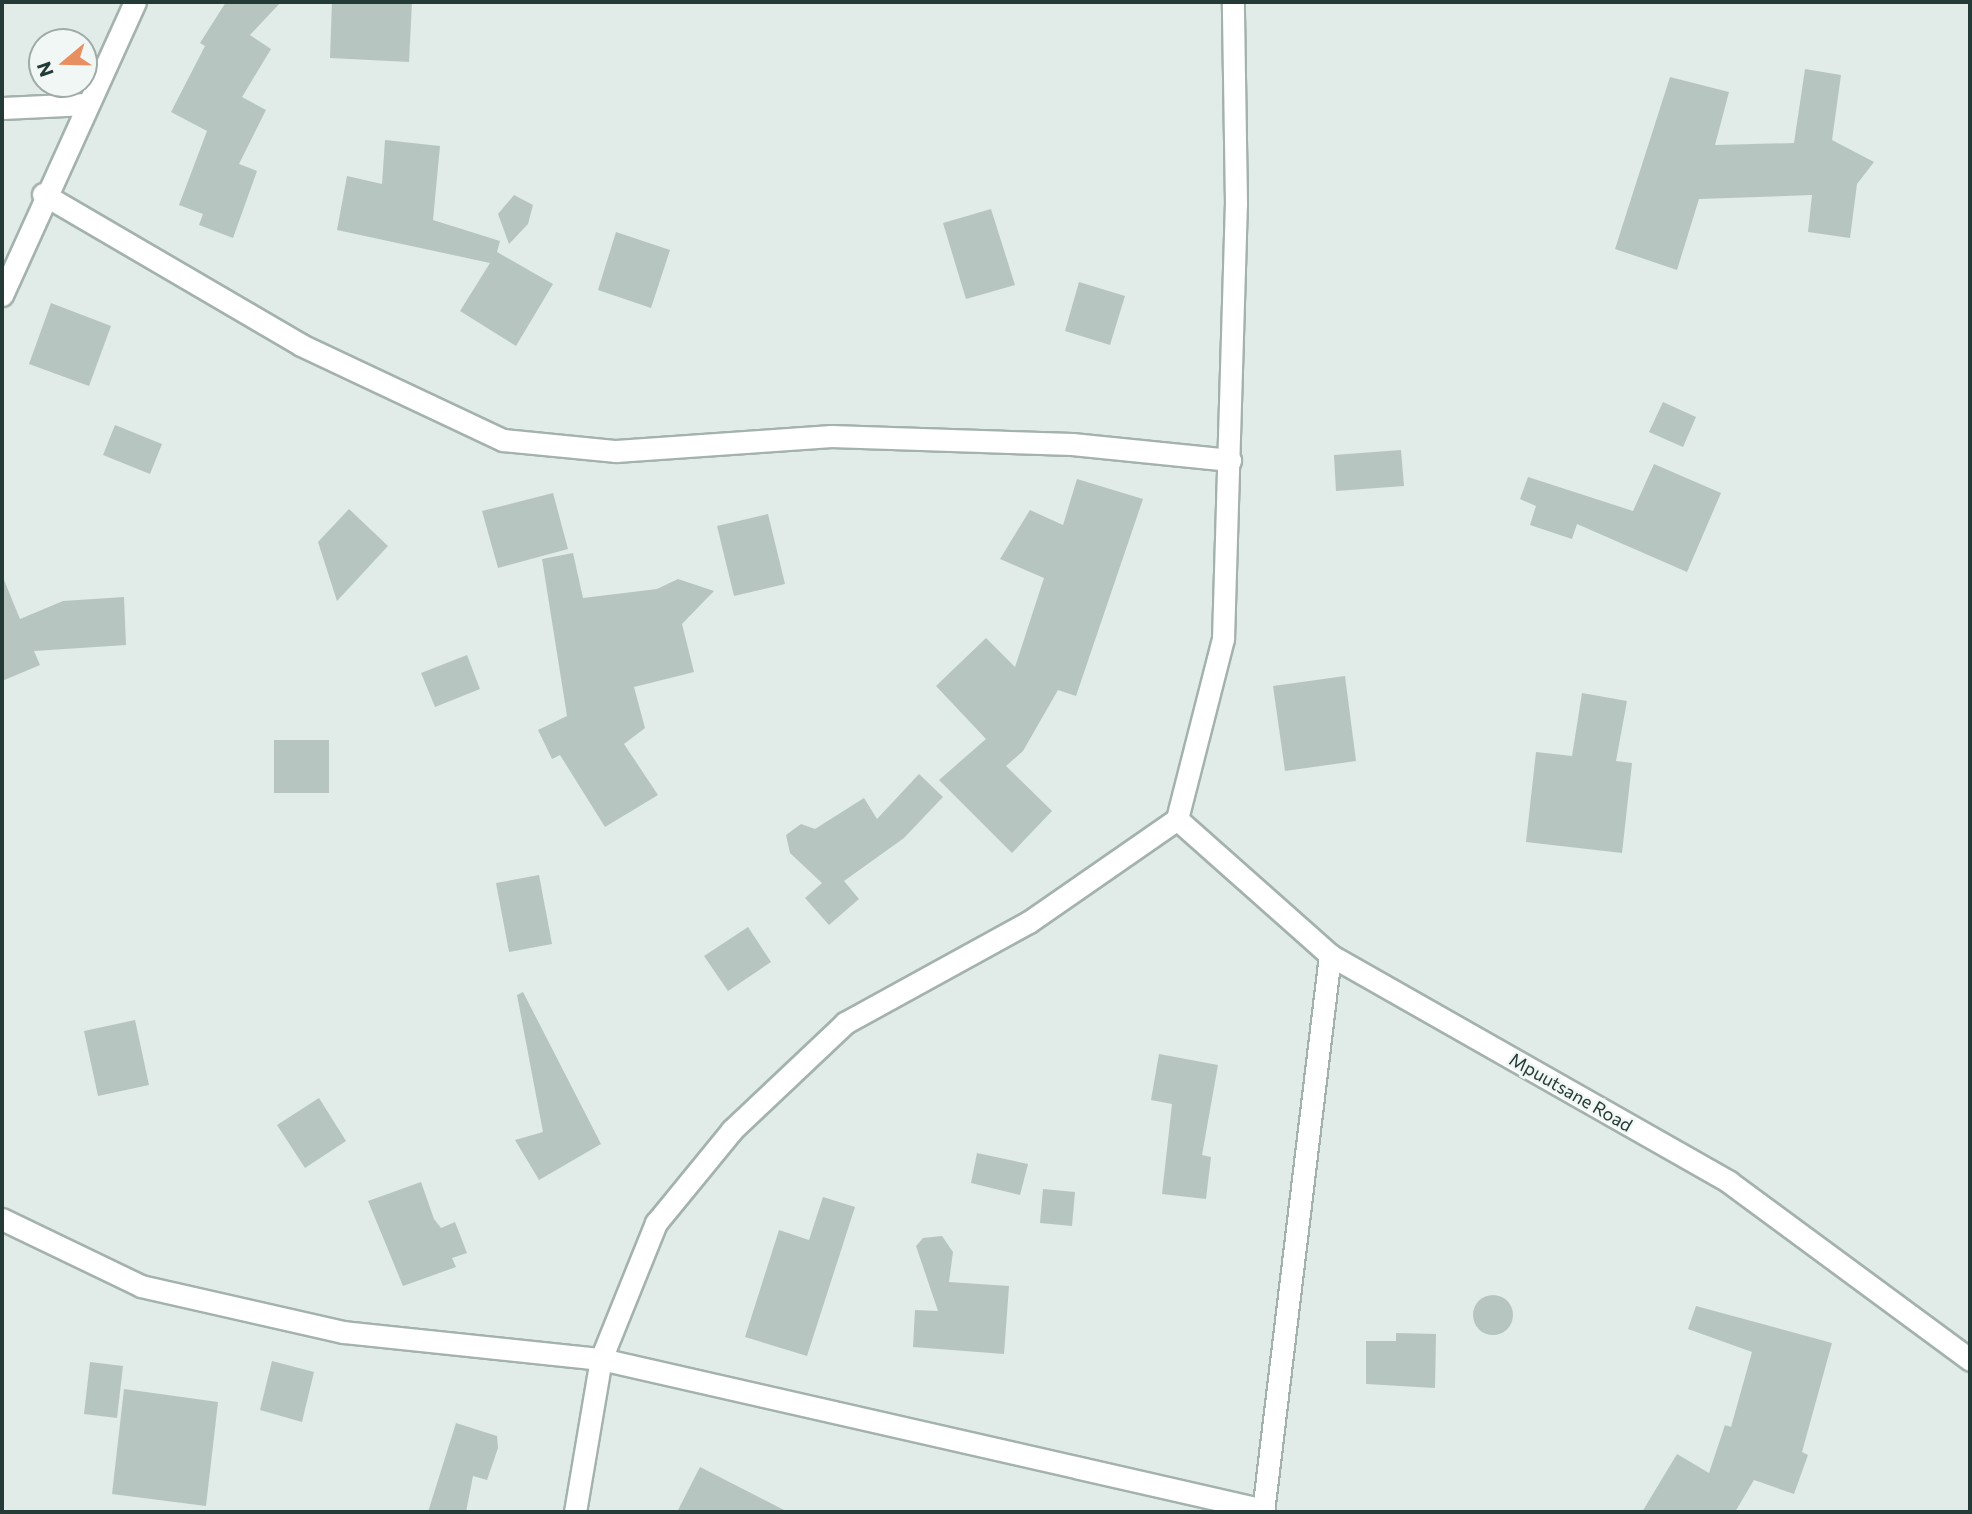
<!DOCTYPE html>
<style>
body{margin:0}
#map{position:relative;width:1972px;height:1514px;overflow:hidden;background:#e1ebe7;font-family:Commissioner,sans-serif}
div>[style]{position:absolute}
.building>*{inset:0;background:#b7c5c1}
.round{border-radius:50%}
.roads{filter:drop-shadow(2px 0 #a4b2ae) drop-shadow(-2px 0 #a4b2ae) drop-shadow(0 2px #a4b2ae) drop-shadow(0 -2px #a4b2ae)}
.minor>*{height:21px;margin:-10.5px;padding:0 10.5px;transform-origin:10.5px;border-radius:10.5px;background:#fff}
span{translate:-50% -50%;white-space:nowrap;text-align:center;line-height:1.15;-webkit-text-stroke:5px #f1f7f5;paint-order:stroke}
.street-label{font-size:18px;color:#233a36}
.frame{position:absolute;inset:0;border:4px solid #233a36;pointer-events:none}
.north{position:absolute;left:28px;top:28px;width:70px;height:70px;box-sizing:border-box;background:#f1f7f5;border:2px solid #9faba9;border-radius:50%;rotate:251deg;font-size:19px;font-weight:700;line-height:28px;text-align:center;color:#233a36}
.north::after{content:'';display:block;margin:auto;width:24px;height:32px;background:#e88f62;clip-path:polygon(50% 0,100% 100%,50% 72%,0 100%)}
</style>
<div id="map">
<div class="building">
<i style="clip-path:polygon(226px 2px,281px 2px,250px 35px,271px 49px,242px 97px,266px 110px,239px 164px,257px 171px,233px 238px,199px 225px,203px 214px,179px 205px,207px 131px,171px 112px,205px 46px,200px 43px)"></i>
<i style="clip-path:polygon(332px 2px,412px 2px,409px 62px,330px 58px)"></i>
<i style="clip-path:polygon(1805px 69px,1841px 75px,1832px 140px,1874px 162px,1857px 184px,1850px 238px,1808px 232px,1812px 195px,1699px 199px,1677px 270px,1615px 249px,1670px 77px,1729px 92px,1715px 145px,1794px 143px)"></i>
<i style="clip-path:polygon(385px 140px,440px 146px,433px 220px,500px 241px,497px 252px,553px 284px,516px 346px,460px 311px,490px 263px,337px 230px,347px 176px,382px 184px)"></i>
<i style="clip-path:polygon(514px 195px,533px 205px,528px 224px,509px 244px,498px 214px)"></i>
<i style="clip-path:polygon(991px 209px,1015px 285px,966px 299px,943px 223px)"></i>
<i style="clip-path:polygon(616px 232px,670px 250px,651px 308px,598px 290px)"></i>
<i style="clip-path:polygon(1079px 282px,1125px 296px,1110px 345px,1065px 331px)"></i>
<i style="clip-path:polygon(51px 303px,111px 326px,89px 386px,29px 364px)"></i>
<i style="clip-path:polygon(1663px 402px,1696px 417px,1683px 447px,1649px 432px)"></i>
<i style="clip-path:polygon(115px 425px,162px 444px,150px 474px,103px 455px)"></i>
<i style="clip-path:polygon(1401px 450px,1404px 486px,1336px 491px,1334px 455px)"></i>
<i style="clip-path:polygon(1654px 464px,1721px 493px,1687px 572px,1577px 524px,1572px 539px,1530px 525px,1536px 506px,1520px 499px,1528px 477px,1633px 511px)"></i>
<i style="clip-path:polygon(1077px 479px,1143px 499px,1076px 696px,1058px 690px,1023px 751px,1006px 766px,1052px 811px,1012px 853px,939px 780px,986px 739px,936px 686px,986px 638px,1015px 667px,1044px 578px,1000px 559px,1030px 510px,1063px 525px)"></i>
<i style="clip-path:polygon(553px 493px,568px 549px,498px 568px,482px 511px)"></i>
<i style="clip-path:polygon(349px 509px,388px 546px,337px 601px,318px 542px)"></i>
<i style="clip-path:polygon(768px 514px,785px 584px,734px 596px,717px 526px)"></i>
<i style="clip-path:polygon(573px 553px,583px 598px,657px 589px,678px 579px,714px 591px,682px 624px,694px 672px,634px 687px,645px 728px,624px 744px,658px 795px,605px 827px,560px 755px,552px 759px,538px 730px,567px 716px,542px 559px)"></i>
<i style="clip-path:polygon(2px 575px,20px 619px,63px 601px,124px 597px,126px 645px,34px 651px,40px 665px,2px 681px)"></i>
<i style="clip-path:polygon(467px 655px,480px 689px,435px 707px,421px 673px)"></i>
<i style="clip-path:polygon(1345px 676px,1356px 761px,1285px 771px,1273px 686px)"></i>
<i style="clip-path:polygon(1582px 693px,1627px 701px,1616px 761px,1632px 763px,1622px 853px,1526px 842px,1536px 752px,1572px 756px)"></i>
<i style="clip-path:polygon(274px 740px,329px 740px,329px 793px,274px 793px)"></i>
<i style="clip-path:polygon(919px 774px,943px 797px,904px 838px,844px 881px,859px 899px,829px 925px,805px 898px,822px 883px,790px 853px,786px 835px,801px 824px,815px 829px,864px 798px,877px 819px)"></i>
<i style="clip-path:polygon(539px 875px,552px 944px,509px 952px,496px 883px)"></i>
<i style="clip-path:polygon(748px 927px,771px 962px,728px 991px,704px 956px)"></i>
<i style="clip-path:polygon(523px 992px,601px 1144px,539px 1180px,515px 1140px,543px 1132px,517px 995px)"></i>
<i style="clip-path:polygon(135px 1020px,149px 1085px,98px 1096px,84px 1031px)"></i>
<i style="clip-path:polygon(1159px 1054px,1218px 1065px,1202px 1155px,1211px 1157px,1206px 1199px,1162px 1194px,1172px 1104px,1151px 1100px)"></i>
<i style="clip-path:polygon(319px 1098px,346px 1141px,305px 1168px,277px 1125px)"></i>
<i style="clip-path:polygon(977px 1153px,1028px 1164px,1020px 1195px,971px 1183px)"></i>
<i style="clip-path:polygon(421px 1182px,434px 1219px,441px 1228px,455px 1222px,467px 1253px,452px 1258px,456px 1267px,403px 1286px,368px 1201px)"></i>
<i style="clip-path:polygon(1043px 1189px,1075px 1192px,1072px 1226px,1040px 1223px)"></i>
<i style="clip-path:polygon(823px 1197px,855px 1207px,807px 1356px,745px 1337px,779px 1230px,809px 1240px)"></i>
<i style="clip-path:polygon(942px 1236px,953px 1252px,949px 1282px,1009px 1286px,1004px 1354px,913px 1347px,915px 1310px,938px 1311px,916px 1246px,923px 1238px)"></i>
<i class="round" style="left:1473px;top:1295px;width:40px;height:40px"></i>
<i style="clip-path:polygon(1696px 1306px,1832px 1343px,1802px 1452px,1808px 1455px,1794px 1494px,1754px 1480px,1735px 1512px,1642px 1512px,1677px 1454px,1709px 1473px,1725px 1425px,1731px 1427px,1752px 1352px,1688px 1329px)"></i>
<i style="clip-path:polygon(1396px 1333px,1436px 1334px,1435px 1388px,1366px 1384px,1366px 1341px,1396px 1341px)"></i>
<i style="clip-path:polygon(272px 1361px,314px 1372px,302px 1422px,260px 1410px)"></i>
<i style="clip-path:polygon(90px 1362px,123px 1366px,117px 1418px,84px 1414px)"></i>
<i style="clip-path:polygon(124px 1389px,218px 1402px,206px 1506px,112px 1494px)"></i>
<i style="clip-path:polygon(456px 1423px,497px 1436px,498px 1448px,487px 1480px,473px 1476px,466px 1512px,428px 1512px)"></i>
<i style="clip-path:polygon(700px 1467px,788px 1512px,677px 1512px)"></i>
</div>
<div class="roads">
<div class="minor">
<i style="left:2px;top:108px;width:85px;rotate:-2.7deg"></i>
<i style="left:43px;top:194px;width:299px;rotate:30.3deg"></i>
<i style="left:301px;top:345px;width:223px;rotate:25.2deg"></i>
<i style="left:503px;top:440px;width:114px;rotate:5.6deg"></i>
<i style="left:616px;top:451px;width:216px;rotate:-4deg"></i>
<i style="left:831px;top:436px;width:241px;rotate:1.9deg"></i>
<i style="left:1072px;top:444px;width:159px;rotate:5.8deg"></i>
<i style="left:2px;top:295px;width:322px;rotate:-65.6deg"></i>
<i style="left:1177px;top:819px;width:205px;rotate:41.6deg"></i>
<i style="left:1330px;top:955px;width:459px;rotate:29.6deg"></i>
<i style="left:1729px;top:1182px;width:300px;rotate:36.4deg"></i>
<i style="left:2px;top:1219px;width:154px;rotate:25.7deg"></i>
<i style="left:141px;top:1286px;width:207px;rotate:12.8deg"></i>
<i style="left:343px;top:1332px;width:259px;rotate:6deg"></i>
<i style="left:601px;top:1359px;width:680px;rotate:12.83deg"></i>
<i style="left:575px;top:1512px;width:155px;rotate:-80.4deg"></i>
<i style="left:601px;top:1359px;width:147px;rotate:-68deg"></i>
<i style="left:656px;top:1223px;width:120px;rotate:-50.7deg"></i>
<i style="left:732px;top:1130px;width:156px;rotate:-43.4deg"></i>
<i style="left:845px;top:1023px;width:210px;rotate:-28.8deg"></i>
<i style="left:1029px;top:922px;width:180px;rotate:-34.8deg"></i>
<i style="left:1177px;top:819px;width:186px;rotate:-75.7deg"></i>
<i style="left:1223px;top:639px;width:435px;rotate:-88.3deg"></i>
<i style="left:1236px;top:204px;width:202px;rotate:-90.9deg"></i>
<i style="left:1263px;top:1512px;width:561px;rotate:-83.14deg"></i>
</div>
</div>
<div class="street-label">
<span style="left:1571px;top:1092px;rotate:30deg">Mpuutsane Road</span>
</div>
<div class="frame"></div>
<div class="north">N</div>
</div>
